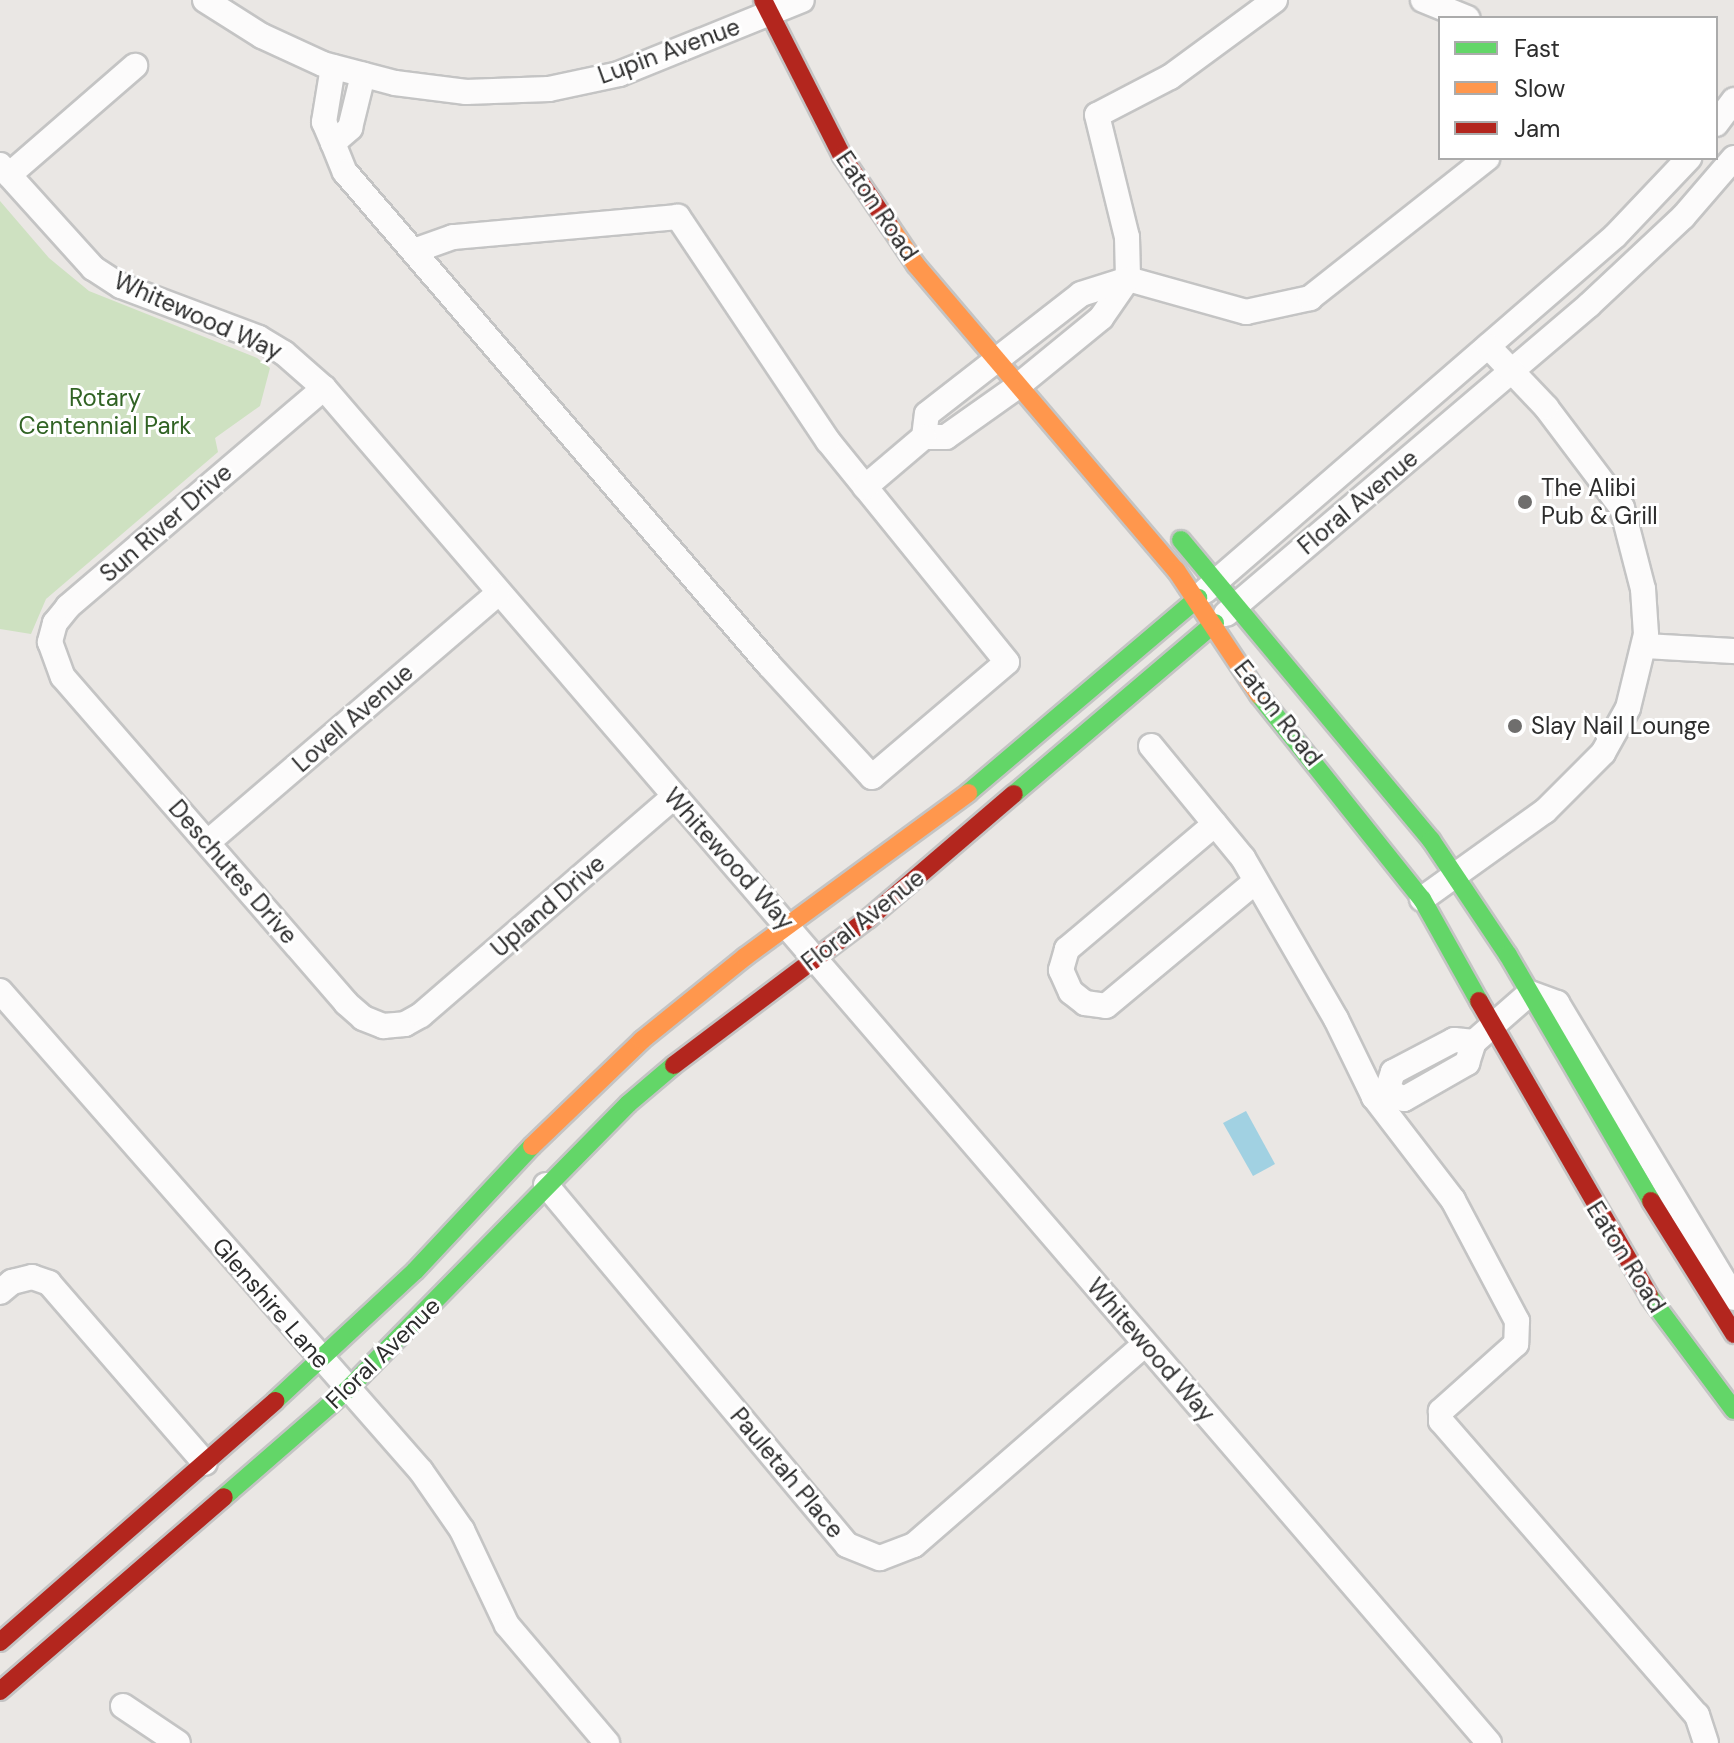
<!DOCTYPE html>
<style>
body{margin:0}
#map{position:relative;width:1734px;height:1743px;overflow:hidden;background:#eae7e4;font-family:"DM Sans",sans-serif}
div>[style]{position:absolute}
.green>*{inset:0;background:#cee1c1}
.water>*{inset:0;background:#a1d1e2}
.roads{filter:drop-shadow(2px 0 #c4c4c4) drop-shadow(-2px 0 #c4c4c4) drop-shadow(0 2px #c4c4c4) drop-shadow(0 -2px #c4c4c4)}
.street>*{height:24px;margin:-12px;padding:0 12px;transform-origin:12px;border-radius:12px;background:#fcfbfb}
.fast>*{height:18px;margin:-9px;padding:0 9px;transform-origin:9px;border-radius:9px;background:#63d668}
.slow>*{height:18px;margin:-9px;padding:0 9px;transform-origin:9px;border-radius:9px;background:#ff974d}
.jam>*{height:18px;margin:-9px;padding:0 9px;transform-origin:9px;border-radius:9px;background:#b3261e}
.dots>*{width:22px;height:22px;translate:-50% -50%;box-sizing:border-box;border:4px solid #fff;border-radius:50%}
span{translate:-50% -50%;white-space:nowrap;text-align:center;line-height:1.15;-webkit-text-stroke:6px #fff;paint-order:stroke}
.street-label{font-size:24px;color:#2d2d2d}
.park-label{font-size:24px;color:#316324}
.poi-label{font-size:24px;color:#2d2d2d}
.left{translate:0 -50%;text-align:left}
.legend{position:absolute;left:1438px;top:16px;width:280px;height:144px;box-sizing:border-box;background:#fff;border:2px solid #ababab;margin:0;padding:10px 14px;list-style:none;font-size:24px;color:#2d2d2d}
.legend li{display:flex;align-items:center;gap:16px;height:40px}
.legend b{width:40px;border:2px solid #ababab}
</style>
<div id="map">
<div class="green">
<i style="clip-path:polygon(0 201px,49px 258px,89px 291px,257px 358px,270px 368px,260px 406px,215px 438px,218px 452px,46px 599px,31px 634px,0 629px)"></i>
</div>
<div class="water">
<i style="clip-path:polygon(1246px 1111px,1275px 1164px,1253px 1176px,1223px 1123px)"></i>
</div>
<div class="roads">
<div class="street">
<i style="left:205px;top:0;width:67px;rotate:32.3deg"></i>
<i style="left:262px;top:36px;width:67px;rotate:24.7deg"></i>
<i style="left:323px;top:64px;width:74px;rotate:14.8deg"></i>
<i style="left:395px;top:83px;width:72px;rotate:7.2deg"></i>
<i style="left:466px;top:92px;width:83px;rotate:-2.1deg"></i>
<i style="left:549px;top:89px;width:72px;rotate:-12.1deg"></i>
<i style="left:619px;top:74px;width:197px;rotate:-22deg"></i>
<i style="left:1275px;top:0;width:130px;rotate:143.7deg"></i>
<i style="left:1170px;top:77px;width:82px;rotate:152.5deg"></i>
<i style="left:1097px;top:115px;width:126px;rotate:76.2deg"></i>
<i style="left:1127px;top:237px;width:42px;rotate:88.6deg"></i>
<i style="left:1128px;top:279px;width:123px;rotate:15.6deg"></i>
<i style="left:1246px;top:312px;width:66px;rotate:-12.3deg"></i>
<i style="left:1310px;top:298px;width:226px;rotate:-38.3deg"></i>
<i style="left:1423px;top:0;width:48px;rotate:22.2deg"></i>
<i style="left:333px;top:67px;width:56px;rotate:99.3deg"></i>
<i style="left:324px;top:122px;width:23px;rotate:67deg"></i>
<i style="left:333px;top:143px;width:23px;rotate:-41deg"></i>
<i style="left:350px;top:128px;width:55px;rotate:-76.2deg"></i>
<i style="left:1716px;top:124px;width:30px;rotate:-53deg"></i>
<i style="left:333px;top:143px;width:31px;rotate:68deg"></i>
<i style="left:345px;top:172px;width:650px;rotate:49.3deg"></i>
<i style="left:769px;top:665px;width:152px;rotate:47.4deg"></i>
<i style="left:872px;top:777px;width:177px;rotate:-40.4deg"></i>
<i style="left:1007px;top:662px;width:284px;rotate:-129deg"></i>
<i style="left:828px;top:441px;width:270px;rotate:-123.8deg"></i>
<i style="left:678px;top:217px;width:226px;rotate:174.9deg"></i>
<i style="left:453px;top:237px;width:41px;rotate:160.3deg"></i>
<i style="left:0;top:165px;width:139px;rotate:47.9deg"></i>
<i style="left:93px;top:268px;width:33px;rotate:33deg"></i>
<i style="left:121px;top:286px;width:147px;rotate:20.6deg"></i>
<i style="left:259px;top:338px;width:29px;rotate:31deg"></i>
<i style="left:284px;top:353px;width:53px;rotate:41.2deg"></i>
<i style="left:324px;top:388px;width:1787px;rotate:49.31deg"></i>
<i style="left:9px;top:175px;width:167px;rotate:-40.9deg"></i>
<i style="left:1128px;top:279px;width:47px;rotate:124.7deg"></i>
<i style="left:1101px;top:318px;width:107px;rotate:140.7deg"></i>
<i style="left:1018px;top:386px;width:88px;rotate:144.7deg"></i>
<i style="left:946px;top:437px;width:22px;rotate:180deg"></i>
<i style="left:924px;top:437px;width:23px;rotate:-83deg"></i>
<i style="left:927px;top:414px;width:195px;rotate:-37.9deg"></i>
<i style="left:1081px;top:294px;width:49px;rotate:-17.7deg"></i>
<i style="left:324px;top:388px;width:337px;rotate:139.5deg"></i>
<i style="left:68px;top:607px;width:21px;rotate:129deg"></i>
<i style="left:55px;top:623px;width:20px;rotate:105deg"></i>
<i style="left:50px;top:642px;width:37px;rotate:70deg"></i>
<i style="left:63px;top:677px;width:432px;rotate:49deg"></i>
<i style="left:346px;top:1003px;width:23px;rotate:41deg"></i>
<i style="left:363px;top:1018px;width:22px;rotate:22deg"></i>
<i style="left:383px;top:1026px;width:22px;rotate:-5deg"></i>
<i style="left:405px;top:1024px;width:18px;rotate:-29deg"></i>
<i style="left:421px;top:1015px;width:334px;rotate:-40.8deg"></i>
<i style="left:865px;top:487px;width:77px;rotate:-40.3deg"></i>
<i style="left:1205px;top:591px;width:542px;rotate:-40.89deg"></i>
<i style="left:1615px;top:236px;width:108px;rotate:-46.5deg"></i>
<i style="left:1226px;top:614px;width:477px;rotate:-40.4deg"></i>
<i style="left:1589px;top:305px;width:129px;rotate:-43.1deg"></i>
<i style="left:1683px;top:217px;width:78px;rotate:-49.2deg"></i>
<i style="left:1644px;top:646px;width:90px;rotate:3.2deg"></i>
<i style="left:1151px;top:746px;width:145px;rotate:50.6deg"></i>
<i style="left:1243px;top:858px;width:186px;rotate:60deg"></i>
<i style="left:1336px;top:1019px;width:87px;rotate:64deg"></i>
<i style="left:1215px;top:824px;width:194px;rotate:139.8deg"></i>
<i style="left:1067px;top:949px;width:22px;rotate:106deg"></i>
<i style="left:1061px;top:970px;width:24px;rotate:66deg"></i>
<i style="left:1071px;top:992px;width:18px;rotate:38deg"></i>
<i style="left:1085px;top:1003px;width:21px;rotate:8deg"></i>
<i style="left:1106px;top:1006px;width:195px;rotate:-39.8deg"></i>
<i style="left:208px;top:842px;width:381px;rotate:-40.6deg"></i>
<i style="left:1422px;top:899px;width:151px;rotate:-35.6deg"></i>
<i style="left:1545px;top:811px;width:82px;rotate:-45deg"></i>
<i style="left:1603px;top:753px;width:51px;rotate:-60.9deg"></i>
<i style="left:1628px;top:708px;width:76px;rotate:-76.3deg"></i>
<i style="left:1646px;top:634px;width:45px;rotate:-93.8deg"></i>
<i style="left:1643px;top:589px;width:84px;rotate:-104.5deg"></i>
<i style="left:1622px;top:508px;width:126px;rotate:-127deg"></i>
<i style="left:1546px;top:407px;width:84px;rotate:-133.6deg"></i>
<i style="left:0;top:991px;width:638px;rotate:48.75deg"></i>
<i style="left:421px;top:1471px;width:72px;rotate:55.2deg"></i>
<i style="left:462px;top:1530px;width:105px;rotate:64.7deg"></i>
<i style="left:507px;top:1625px;width:155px;rotate:49.7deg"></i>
<i style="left:1474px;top:1042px;width:20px;rotate:-174deg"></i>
<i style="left:1454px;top:1040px;width:69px;rotate:152.3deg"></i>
<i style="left:1393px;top:1072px;width:19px;rotate:108deg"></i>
<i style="left:1387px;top:1090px;width:15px;rotate:152deg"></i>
<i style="left:1374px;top:1097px;width:130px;rotate:52.5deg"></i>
<i style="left:1453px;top:1200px;width:137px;rotate:62.1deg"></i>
<i style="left:1517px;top:1321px;width:23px;rotate:92deg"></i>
<i style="left:1516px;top:1344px;width:101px;rotate:138.2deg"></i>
<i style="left:1441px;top:1411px;width:10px;rotate:90deg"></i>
<i style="left:1441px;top:1421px;width:390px;rotate:49deg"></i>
<i style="left:1697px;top:1715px;width:29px;rotate:72deg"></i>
<i style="left:1387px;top:1090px;width:19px;rotate:28deg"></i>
<i style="left:1404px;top:1099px;width:73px;rotate:-29.7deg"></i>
<i style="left:1467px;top:1063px;width:22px;rotate:-72deg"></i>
<i style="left:1474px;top:1042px;width:74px;rotate:-41.2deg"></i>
<i style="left:1530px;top:993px;width:29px;rotate:20deg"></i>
<i style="left:1557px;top:1003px;width:344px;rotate:59deg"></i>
<i style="left:546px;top:1185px;width:469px;rotate:50.1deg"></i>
<i style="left:847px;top:1545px;width:35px;rotate:22deg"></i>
<i style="left:880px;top:1558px;width:36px;rotate:-21deg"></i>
<i style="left:914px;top:1545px;width:306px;rotate:-41deg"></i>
<i style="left:0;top:1292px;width:16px;rotate:-40deg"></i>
<i style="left:12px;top:1282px;width:21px;rotate:-14deg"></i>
<i style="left:32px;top:1277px;width:18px;rotate:19deg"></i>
<i style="left:49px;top:1283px;width:238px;rotate:49.1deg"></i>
<i style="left:123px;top:1706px;width:66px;rotate:33.9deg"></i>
</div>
<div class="fast">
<i style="left:1181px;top:540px;width:391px;rotate:50.2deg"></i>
<i style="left:1431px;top:840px;width:138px;rotate:56.2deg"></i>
<i style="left:1508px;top:955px;width:285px;rotate:59.8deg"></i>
<i style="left:1259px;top:695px;width:261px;rotate:51.4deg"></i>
<i style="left:1422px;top:899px;width:117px;rotate:60.8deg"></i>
<i style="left:968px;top:793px;width:302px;rotate:-40.3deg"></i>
<i style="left:1014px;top:794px;width:264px;rotate:-40.4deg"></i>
<i style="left:1649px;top:1296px;width:142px;rotate:53.3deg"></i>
<i style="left:275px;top:1401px;width:191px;rotate:-42.9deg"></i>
<i style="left:415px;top:1271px;width:171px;rotate:-46.9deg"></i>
<i style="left:224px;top:1497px;width:163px;rotate:-41deg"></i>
<i style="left:347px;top:1390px;width:401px;rotate:-45.5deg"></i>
<i style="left:628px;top:1104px;width:60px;rotate:-40.3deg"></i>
</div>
<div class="slow">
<i style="left:889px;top:225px;width:48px;rotate:56deg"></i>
<i style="left:916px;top:265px;width:401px;rotate:49.6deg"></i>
<i style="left:1176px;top:570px;width:150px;rotate:56.4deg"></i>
<i style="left:532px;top:1146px;width:153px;rotate:-43.9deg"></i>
<i style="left:642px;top:1040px;width:132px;rotate:-38.9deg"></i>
<i style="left:745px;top:957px;width:277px;rotate:-36.3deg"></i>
</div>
<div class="jam">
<i style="left:763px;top:0;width:175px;rotate:63.1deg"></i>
<i style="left:842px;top:156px;width:83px;rotate:55.7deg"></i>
<i style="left:1479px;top:1001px;width:340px;rotate:60deg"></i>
<i style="left:674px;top:1065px;width:243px;rotate:-37deg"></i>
<i style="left:868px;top:919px;width:192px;rotate:-40.6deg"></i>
<i style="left:1651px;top:1201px;width:157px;rotate:58deg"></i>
<i style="left:0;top:1642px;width:366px;rotate:-41.2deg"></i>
<i style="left:0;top:1691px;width:296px;rotate:-40.9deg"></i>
</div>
</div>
<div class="dots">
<i style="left:1525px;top:502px;background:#6f6e6d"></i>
<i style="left:1515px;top:726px;background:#6f6e6d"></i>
</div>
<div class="street-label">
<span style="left:669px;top:51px;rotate:-20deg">Lupin Avenue</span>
<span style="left:877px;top:206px;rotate:56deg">Eaton Road</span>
<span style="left:198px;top:316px;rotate:24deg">Whitewood Way</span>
<span style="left:1358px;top:502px;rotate:-40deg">Floral Avenue</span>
<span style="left:166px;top:523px;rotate:-41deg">Sun River Drive</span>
<span style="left:1278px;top:713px;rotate:52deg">Eaton Road</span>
<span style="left:353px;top:718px;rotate:-41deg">Lovell Avenue</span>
<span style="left:729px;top:859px;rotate:48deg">Whitewood Way</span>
<span style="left:233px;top:872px;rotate:49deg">Deschutes Drive</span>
<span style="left:548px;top:906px;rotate:-41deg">Upland Drive</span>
<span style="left:863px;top:920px;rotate:-38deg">Floral Avenue</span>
<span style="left:1626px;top:1257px;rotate:58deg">Eaton Road</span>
<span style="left:271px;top:1303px;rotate:49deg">Glenshire Lane</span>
<span style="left:1151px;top:1350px;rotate:49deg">Whitewood Way</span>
<span style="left:383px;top:1353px;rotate:-44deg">Floral Avenue</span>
<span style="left:787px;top:1473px;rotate:50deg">Pauletah Place</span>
</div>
<div class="park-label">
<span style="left:105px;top:412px">Rotary<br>Centennial Park</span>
</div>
<div class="poi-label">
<span class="left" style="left:1541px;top:502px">The Alibi<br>Pub &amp; Grill</span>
<span class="left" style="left:1531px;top:726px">Slay Nail Lounge</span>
</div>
<ul class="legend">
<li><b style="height:10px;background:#63d668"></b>Fast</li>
<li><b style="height:10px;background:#ff974d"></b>Slow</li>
<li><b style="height:10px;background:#b3261e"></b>Jam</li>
</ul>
</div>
